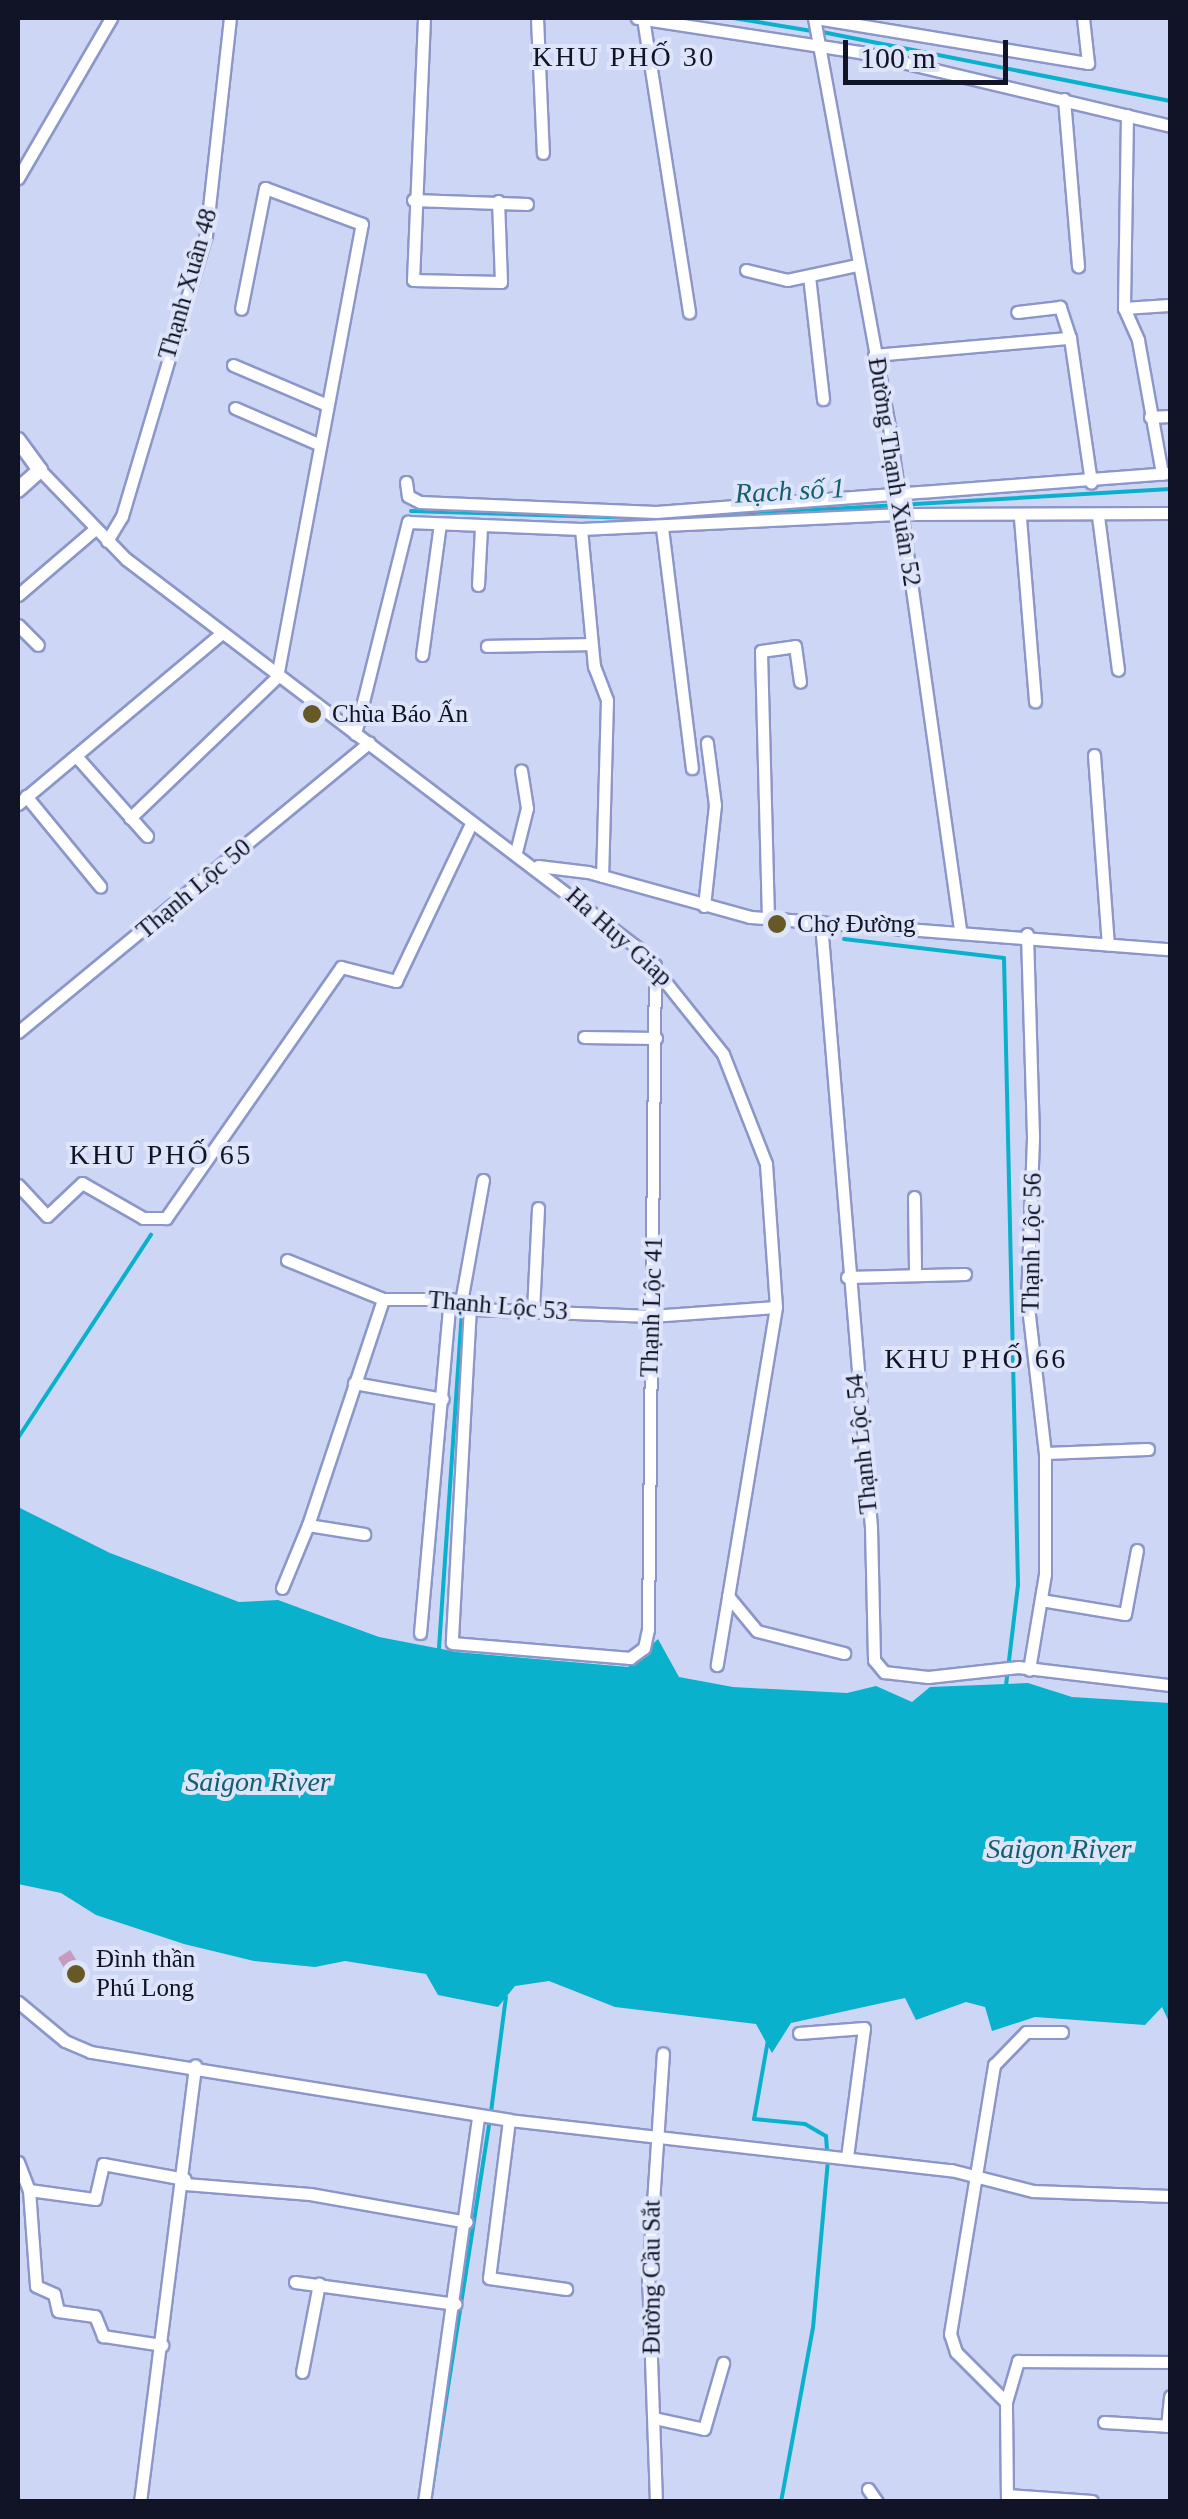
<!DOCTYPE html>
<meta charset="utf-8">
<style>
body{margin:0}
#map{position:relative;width:1188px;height:2519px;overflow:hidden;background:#ced6f6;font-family:"Times New Roman",serif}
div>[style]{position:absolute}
.water>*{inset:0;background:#09b1cc}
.stream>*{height:4px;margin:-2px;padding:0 2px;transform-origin:2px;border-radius:2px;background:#09b1cc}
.building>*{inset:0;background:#c89abe}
.roads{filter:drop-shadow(2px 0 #8c97c9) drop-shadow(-2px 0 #8c97c9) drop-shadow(0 2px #8c97c9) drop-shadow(0 -2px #8c97c9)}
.minor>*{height:11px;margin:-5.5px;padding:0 5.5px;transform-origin:5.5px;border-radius:5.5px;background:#fff}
.major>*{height:14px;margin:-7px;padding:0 7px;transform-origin:7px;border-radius:7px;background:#fff}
.dots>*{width:28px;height:28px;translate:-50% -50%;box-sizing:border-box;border:5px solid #dee4f9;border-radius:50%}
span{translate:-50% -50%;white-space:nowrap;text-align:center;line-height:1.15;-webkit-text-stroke:8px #dee4f9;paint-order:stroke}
.street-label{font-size:25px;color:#101426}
.poi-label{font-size:25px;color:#101426}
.left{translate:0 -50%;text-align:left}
.neighbourhood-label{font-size:28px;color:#101426;letter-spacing:2.5px}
.water-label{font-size:28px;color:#125f6d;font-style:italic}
.frame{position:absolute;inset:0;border:20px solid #101426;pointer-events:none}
.scale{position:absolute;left:843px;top:40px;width:165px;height:45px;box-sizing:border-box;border:5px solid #101426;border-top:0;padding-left:12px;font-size:30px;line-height:35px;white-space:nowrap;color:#101426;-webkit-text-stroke:8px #dee4f9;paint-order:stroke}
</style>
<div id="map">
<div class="water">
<i style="clip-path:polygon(18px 1507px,110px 1553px,239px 1602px,278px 1600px,379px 1637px,457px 1652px,628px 1667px,658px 1639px,679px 1677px,733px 1687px,847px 1693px,876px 1686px,912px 1702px,930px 1687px,1028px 1683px,1072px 1697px,1170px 1703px,1170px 2024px,1162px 2007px,1145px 2025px,1035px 2017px,992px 2031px,985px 2007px,966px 2002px,916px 2020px,905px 1998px,791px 2023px,772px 2053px,756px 2024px,615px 2007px,549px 1981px,515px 1986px,498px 2007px,438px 1995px,426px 1974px,345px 1961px,315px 1967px,254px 1961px,184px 1944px,96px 1915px,61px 1893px,18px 1884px)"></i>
</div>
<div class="stream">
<i style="left:733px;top:18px;width:80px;rotate:9.3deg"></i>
<i style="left:822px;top:32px;width:355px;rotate:11.2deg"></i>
<i style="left:411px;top:511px;width:249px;rotate:1.8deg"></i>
<i style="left:660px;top:519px;width:511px;rotate:-3.37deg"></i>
<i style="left:844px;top:939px;width:161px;rotate:6.8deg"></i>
<i style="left:1004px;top:958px;width:627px;rotate:88.72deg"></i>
<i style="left:1018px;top:1585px;width:101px;rotate:96.8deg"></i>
<i style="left:18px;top:1438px;width:243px;rotate:-56.8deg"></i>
<i style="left:439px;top:1648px;width:341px;rotate:-86.1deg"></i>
<i style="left:768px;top:2040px;width:80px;rotate:100deg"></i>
<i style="left:754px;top:2119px;width:51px;rotate:5.6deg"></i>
<i style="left:805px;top:2124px;width:24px;rotate:30deg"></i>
<i style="left:826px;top:2136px;width:15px;rotate:86deg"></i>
<i style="left:491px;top:2112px;width:116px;rotate:-82.6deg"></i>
<i style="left:430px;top:2502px;width:386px;rotate:-81.1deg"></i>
<i style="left:781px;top:2502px;width:177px;rotate:-79.6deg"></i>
<i style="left:813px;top:2328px;width:169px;rotate:-84.9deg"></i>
</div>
<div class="building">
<i style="clip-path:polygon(70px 1950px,89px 1980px,76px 1988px,58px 1958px)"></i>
</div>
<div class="roads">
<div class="minor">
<i style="left:424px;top:18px;width:262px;rotate:92.4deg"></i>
<i style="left:413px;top:280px;width:88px;rotate:1.3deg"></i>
<i style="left:501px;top:282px;width:81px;rotate:-92.1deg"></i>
<i style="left:537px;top:18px;width:135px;rotate:87.5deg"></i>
<i style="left:637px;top:18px;width:226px;rotate:8.7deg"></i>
<i style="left:860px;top:52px;width:319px;rotate:13.4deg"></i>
<i style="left:643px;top:18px;width:298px;rotate:81.1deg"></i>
<i style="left:814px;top:18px;width:422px;rotate:79.6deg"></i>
<i style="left:890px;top:433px;width:501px;rotate:81.97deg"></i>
<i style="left:816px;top:18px;width:276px;rotate:9.4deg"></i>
<i style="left:1088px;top:63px;width:45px;rotate:-96.3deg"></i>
<i style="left:1064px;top:99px;width:168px;rotate:85.2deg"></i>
<i style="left:1127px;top:115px;width:193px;rotate:90.9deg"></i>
<i style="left:1124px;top:308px;width:35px;rotate:66deg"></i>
<i style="left:1138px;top:340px;width:136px;rotate:79.8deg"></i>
<i style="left:18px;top:178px;width:185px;rotate:-59.8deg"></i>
<i style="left:413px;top:200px;width:114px;rotate:2deg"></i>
<i style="left:746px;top:270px;width:42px;rotate:13.7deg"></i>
<i style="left:787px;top:280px;width:72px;rotate:-12.1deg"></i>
<i style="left:809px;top:276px;width:124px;rotate:83.5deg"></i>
<i style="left:1124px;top:308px;width:45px;rotate:-3.8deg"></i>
<i style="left:1070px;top:338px;width:146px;rotate:81.7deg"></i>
<i style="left:874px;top:355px;width:197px;rotate:-5deg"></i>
<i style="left:1070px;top:338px;width:33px;rotate:-108deg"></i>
<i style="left:1060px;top:307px;width:43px;rotate:173.4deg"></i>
<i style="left:233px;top:365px;width:100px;rotate:23deg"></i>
<i style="left:235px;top:408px;width:90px;rotate:23.4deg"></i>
<i style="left:1150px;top:417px;width:20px;rotate:-3deg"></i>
<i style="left:40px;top:470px;width:124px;rotate:46deg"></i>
<i style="left:126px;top:559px;width:644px;rotate:37.24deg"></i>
<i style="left:639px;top:949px;width:134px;rotate:51.3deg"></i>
<i style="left:723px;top:1054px;width:118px;rotate:68.6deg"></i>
<i style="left:766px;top:1164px;width:143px;rotate:86deg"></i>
<i style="left:776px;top:1307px;width:363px;rotate:99.4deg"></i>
<i style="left:406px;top:482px;width:14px;rotate:82deg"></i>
<i style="left:408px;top:496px;width:13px;rotate:27deg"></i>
<i style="left:420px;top:502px;width:236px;rotate:2.4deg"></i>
<i style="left:656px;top:512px;width:515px;rotate:-4.34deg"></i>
<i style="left:1098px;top:516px;width:155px;rotate:82.6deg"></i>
<i style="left:1020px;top:518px;width:184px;rotate:85.3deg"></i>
<i style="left:662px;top:528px;width:242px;rotate:82.9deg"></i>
<i style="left:581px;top:529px;width:138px;rotate:84.6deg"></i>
<i style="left:594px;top:666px;width:36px;rotate:69deg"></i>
<i style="left:607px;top:700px;width:176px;rotate:91.6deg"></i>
<i style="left:107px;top:541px;width:29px;rotate:-59deg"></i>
<i style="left:122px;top:516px;width:293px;rotate:-73.4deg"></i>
<i style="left:206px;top:235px;width:218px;rotate:-83.7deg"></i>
<i style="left:478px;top:585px;width:57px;rotate:-87deg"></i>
<i style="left:18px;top:595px;width:101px;rotate:-40.6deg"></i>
<i style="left:18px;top:625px;width:28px;rotate:45deg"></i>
<i style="left:487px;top:646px;width:104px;rotate:-1.1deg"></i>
<i style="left:422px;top:655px;width:132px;rotate:-82.2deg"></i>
<i style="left:355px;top:734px;width:219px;rotate:-76deg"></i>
<i style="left:408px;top:522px;width:173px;rotate:2.3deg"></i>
<i style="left:581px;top:529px;width:321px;rotate:-2.7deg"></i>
<i style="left:902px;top:514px;width:268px;rotate:-0.2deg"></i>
<i style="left:1094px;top:755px;width:190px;rotate:85.8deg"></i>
<i style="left:76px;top:756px;width:107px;rotate:48.4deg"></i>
<i style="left:26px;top:796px;width:117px;rotate:50.6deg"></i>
<i style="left:18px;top:804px;width:266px;rotate:-40deg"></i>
<i style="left:130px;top:818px;width:204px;rotate:-43.8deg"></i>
<i style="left:277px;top:677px;width:461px;rotate:-79.4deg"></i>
<i style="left:362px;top:224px;width:103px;rotate:-159.6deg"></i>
<i style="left:265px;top:188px;width:123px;rotate:101.2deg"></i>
<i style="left:516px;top:852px;width:45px;rotate:-76deg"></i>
<i style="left:527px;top:808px;width:38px;rotate:-99deg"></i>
<i style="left:538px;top:866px;width:50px;rotate:6.8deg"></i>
<i style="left:588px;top:872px;width:168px;rotate:15.5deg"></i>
<i style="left:750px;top:917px;width:421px;rotate:4.4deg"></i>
<i style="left:704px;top:906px;width:102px;rotate:-83.8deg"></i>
<i style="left:715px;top:805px;width:63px;rotate:-97.4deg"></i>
<i style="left:768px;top:919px;width:268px;rotate:-91.5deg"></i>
<i style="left:761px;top:651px;width:34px;rotate:-8deg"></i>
<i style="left:795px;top:646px;width:36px;rotate:82deg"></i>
<i style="left:821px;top:923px;width:606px;rotate:85.27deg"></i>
<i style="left:871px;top:1527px;width:133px;rotate:88.7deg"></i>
<i style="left:874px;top:1660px;width:16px;rotate:50deg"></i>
<i style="left:884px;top:1672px;width:44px;rotate:6.5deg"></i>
<i style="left:928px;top:1677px;width:91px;rotate:-6.3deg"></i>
<i style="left:1018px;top:1667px;width:153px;rotate:6.8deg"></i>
<i style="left:1027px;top:934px;width:204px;rotate:88.3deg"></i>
<i style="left:1033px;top:1138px;width:160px;rotate:92.1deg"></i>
<i style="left:1027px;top:1298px;width:156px;rotate:83.4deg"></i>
<i style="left:1045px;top:1453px;width:121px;rotate:90deg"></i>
<i style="left:1045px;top:1574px;width:97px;rotate:99.5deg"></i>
<i style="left:18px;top:1032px;width:455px;rotate:-39.5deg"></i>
<i style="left:584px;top:1037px;width:72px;rotate:0.8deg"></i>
<i style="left:18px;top:1185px;width:42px;rotate:46.9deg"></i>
<i style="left:47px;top:1216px;width:48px;rotate:-43.3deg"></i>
<i style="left:82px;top:1183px;width:70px;rotate:29.8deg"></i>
<i style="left:143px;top:1218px;width:23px"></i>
<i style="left:166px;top:1218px;width:306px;rotate:-55.1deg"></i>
<i style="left:341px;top:967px;width:57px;rotate:14.3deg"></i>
<i style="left:396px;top:981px;width:174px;rotate:-64.5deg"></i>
<i style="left:914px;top:1197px;width:75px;rotate:89.2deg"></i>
<i style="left:287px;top:1260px;width:104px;rotate:22.1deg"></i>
<i style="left:383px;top:1299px;width:67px"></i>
<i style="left:450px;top:1299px;width:26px;rotate:23deg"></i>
<i style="left:474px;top:1309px;width:177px;rotate:2.3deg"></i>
<i style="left:651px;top:1316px;width:125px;rotate:-4.1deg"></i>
<i style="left:847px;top:1277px;width:118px;rotate:-1.5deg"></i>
<i style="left:461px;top:1302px;width:124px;rotate:-79.8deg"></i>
<i style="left:470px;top:1306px;width:337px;rotate:93.1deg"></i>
<i style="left:452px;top:1643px;width:179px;rotate:4.8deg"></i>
<i style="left:630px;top:1658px;width:17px;rotate:-36deg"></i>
<i style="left:644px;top:1648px;width:19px;rotate:-78deg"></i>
<i style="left:648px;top:1629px;width:664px;rotate:-89.4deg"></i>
<i style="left:533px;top:1311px;width:103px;rotate:-87.2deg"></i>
<i style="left:354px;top:1383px;width:90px;rotate:10.2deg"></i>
<i style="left:1045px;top:1453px;width:103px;rotate:-2.2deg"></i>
<i style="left:308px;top:1525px;width:238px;rotate:-71.6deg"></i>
<i style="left:282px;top:1588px;width:68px;rotate:-67.6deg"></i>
<i style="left:308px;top:1525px;width:57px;rotate:9.1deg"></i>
<i style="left:728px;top:1596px;width:45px;rotate:50.4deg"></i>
<i style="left:757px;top:1631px;width:90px;rotate:14.2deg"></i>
<i style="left:1041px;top:1600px;width:85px;rotate:9.5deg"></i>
<i style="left:1125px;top:1614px;width:65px;rotate:-79.4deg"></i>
<i style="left:420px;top:1633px;width:335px;rotate:-84.9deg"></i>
<i style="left:18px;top:2002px;width:61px;rotate:39.7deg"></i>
<i style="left:65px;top:2041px;width:28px;rotate:23deg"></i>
<i style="left:91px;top:2052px;width:423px;rotate:9.2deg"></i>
<i style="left:509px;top:2120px;width:445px;rotate:6.5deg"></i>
<i style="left:951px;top:2170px;width:85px;rotate:14.4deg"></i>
<i style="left:1033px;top:2191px;width:137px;rotate:2.1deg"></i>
<i style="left:799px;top:2033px;width:65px;rotate:-4.4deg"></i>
<i style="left:864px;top:2028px;width:131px;rotate:97.5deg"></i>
<i style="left:509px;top:2120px;width:159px;rotate:97.2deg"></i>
<i style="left:489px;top:2278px;width:78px;rotate:8.1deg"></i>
<i style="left:18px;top:2162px;width:30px;rotate:69deg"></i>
<i style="left:29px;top:2190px;width:96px;rotate:85.8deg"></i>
<i style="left:36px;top:2286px;width:20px;rotate:24deg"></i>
<i style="left:54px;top:2294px;width:17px;rotate:77deg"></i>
<i style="left:58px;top:2311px;width:37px;rotate:8deg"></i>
<i style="left:95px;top:2316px;width:22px;rotate:68deg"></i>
<i style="left:103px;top:2336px;width:60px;rotate:8.7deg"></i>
<i style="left:185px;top:2184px;width:125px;rotate:4.6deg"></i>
<i style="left:310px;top:2194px;width:159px;rotate:10.1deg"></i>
<i style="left:29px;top:2190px;width:67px;rotate:7.8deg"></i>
<i style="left:95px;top:2199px;width:36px;rotate:-77deg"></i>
<i style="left:103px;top:2164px;width:83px;rotate:10.4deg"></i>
<i style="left:295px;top:2282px;width:162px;rotate:7.8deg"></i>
<i style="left:302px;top:2372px;width:90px;rotate:-79.1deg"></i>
<i style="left:1006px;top:2402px;width:71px;rotate:-135deg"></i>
<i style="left:956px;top:2352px;width:19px;rotate:-108deg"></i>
<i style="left:950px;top:2334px;width:273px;rotate:-80.7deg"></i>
<i style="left:994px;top:2065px;width:46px;rotate:-45.9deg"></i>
<i style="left:1026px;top:2032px;width:36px"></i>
<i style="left:654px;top:2418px;width:51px;rotate:12.4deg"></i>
<i style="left:704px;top:2429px;width:69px;rotate:-73.9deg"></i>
<i style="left:1104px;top:2422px;width:66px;rotate:3.5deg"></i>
<i style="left:1167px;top:2426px;width:30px;rotate:-84deg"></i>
<i style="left:868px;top:2489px;width:16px;rotate:55deg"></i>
<i style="left:1007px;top:2495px;width:85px;rotate:4deg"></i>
<i style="left:140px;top:2502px;width:440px;rotate:-82.8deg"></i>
<i style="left:424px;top:2502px;width:390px;rotate:-82deg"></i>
<i style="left:656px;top:2502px;width:224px;rotate:-92deg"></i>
<i style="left:648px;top:2278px;width:225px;rotate:-86.2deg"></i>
<i style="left:1007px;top:2502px;width:100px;rotate:-90.6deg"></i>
<i style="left:1006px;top:2402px;width:43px;rotate:-73.7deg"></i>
<i style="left:1018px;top:2361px;width:152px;rotate:0.4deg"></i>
</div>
<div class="major">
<i style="left:18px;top:440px;width:37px;rotate:54deg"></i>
<i style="left:40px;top:470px;width:30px;rotate:138deg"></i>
</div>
</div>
<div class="dots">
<i style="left:312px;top:714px;background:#675926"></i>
<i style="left:777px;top:924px;background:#675926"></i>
<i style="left:76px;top:1974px;background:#675926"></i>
</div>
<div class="street-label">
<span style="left:188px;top:284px;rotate:-74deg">Thạnh Xuân 48</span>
<span style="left:894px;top:472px;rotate:81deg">Đường Thạnh Xuân 52</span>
<span style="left:194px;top:889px;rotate:-40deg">Thạnh Lộc 50</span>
<span style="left:619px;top:937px;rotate:42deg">Ha Huy Giap</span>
<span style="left:1032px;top:1243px;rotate:-89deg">Thạnh Lộc 56</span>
<span style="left:498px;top:1306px;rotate:5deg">Thạnh Lộc 53</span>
<span style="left:652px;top:1307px;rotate:-88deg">Thạnh Lộc 41</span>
<span style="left:862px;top:1444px;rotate:-96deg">Thạnh Lộc 54</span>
<span style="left:652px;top:2277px;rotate:-90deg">Đường Cầu Sắt</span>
</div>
<div class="poi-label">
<span class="left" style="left:332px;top:714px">Chùa Báo Ấn</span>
<span class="left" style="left:797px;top:924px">Chợ Đường</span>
<span class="left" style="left:96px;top:1974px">Đình thần<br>Phú Long</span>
</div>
<div class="neighbourhood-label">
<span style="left:624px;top:57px">KHU PHỐ 30</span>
<span style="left:161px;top:1155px">KHU PHỐ 65</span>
<span style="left:976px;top:1359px">KHU PHỐ 66</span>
</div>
<div class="water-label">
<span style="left:790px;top:491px;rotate:-3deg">Rạch số 1</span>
<span style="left:258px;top:1782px">Saigon River</span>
<span style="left:1059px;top:1849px">Saigon River</span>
</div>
<div class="frame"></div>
<div class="scale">100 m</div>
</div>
